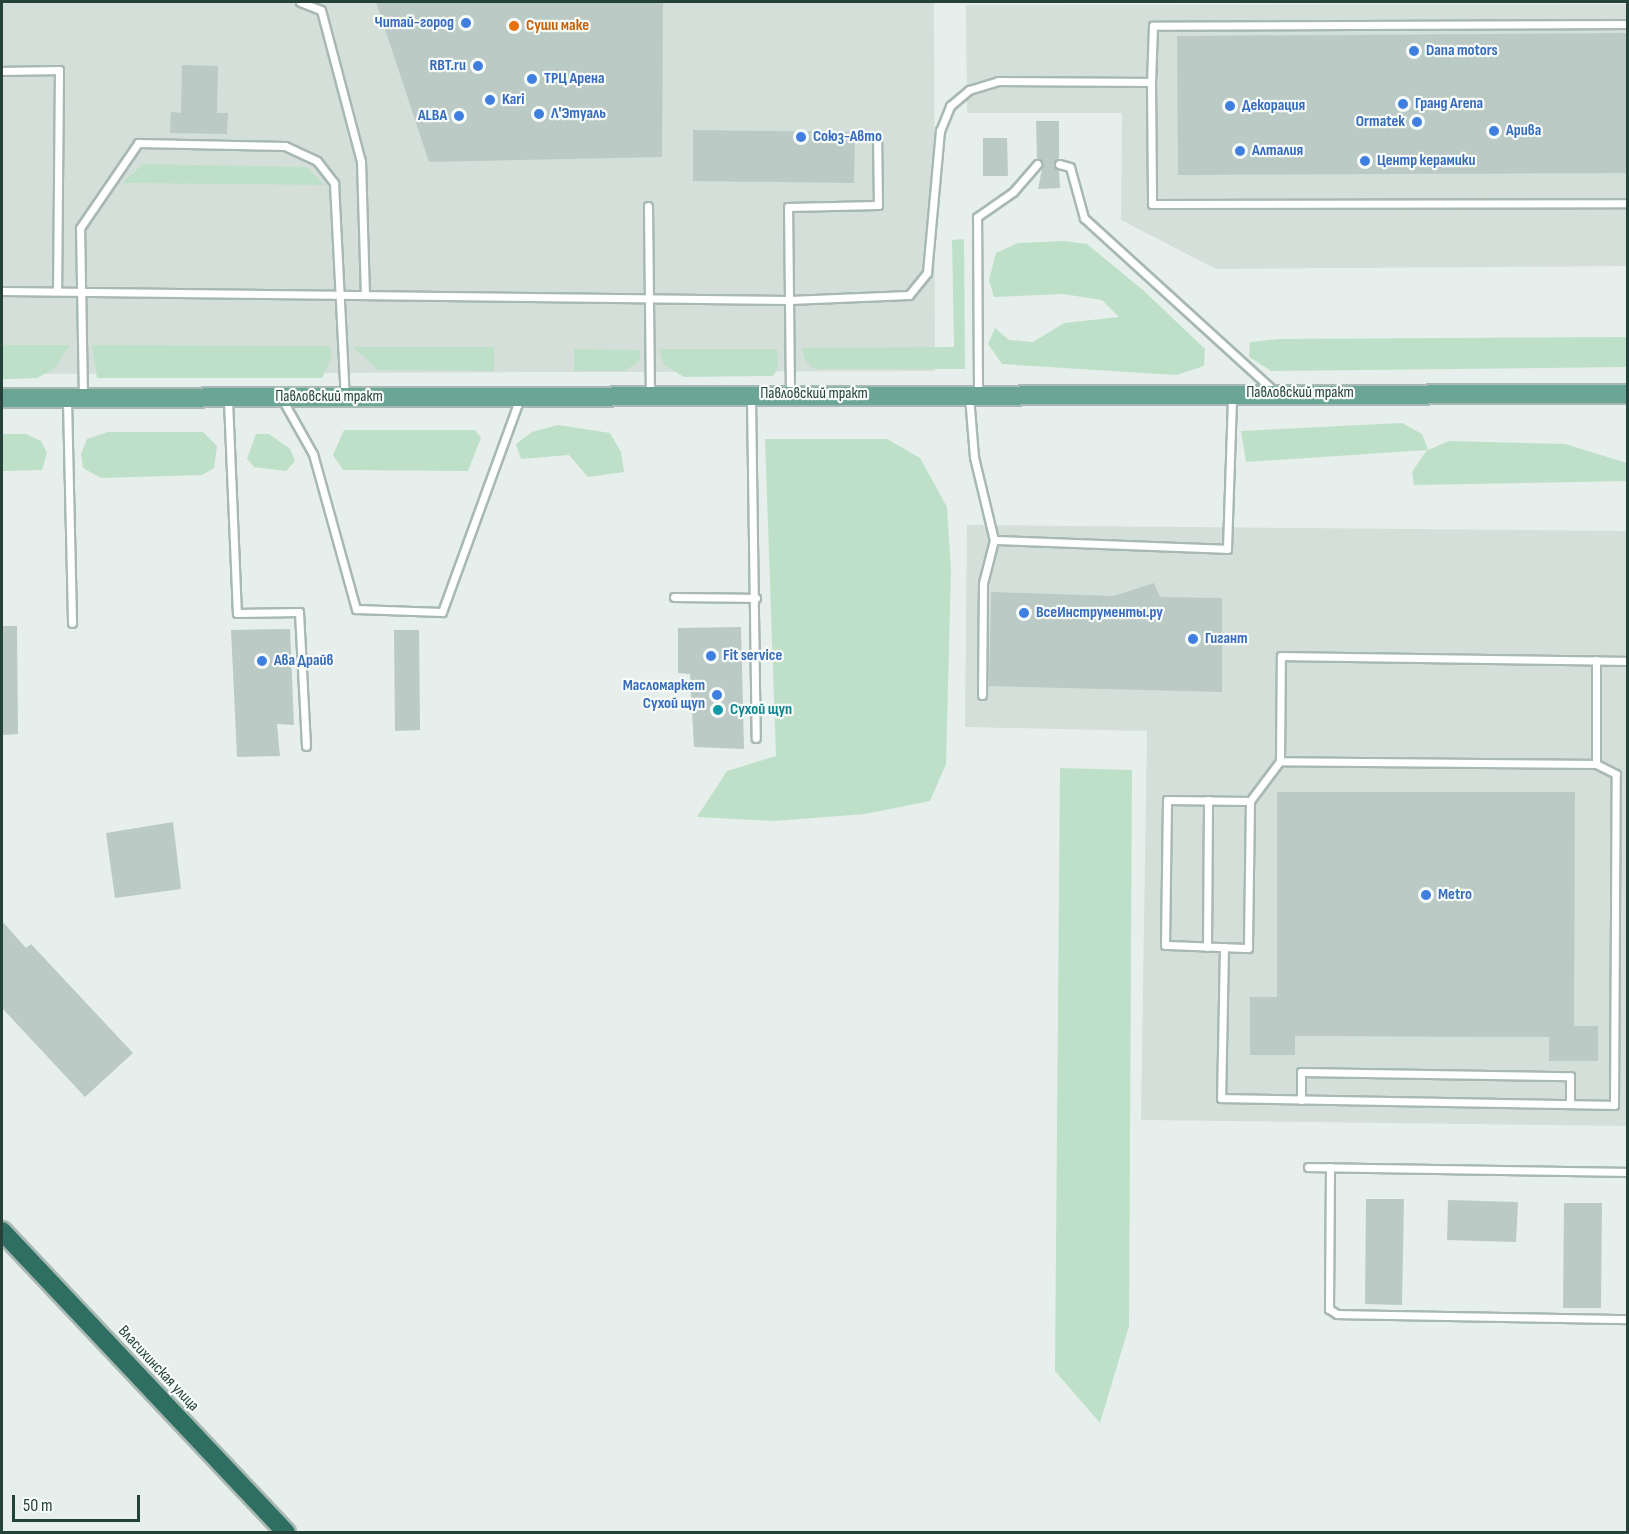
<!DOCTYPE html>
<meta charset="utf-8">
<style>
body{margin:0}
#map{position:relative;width:1629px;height:1534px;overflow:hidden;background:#e6efeb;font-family:"Sofia Sans Condensed",sans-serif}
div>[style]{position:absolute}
.built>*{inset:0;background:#d4dfda}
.green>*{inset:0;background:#bfe0c8}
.building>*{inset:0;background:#bbcac4}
.roads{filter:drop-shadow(2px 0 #a8b8b2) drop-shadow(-2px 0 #a8b8b2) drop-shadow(0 2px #a8b8b2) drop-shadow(0 -2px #a8b8b2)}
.lane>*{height:7px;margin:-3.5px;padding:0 3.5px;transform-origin:3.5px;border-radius:3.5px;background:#fff}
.primary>*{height:18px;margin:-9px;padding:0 9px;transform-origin:9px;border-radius:9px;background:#6aa596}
.highway>*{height:18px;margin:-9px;padding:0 9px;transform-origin:9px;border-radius:9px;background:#2f6f62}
.dots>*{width:16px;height:16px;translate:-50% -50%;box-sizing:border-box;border:3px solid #f7fbf9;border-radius:50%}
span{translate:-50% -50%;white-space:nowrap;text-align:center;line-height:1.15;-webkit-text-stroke:4.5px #f7fbf9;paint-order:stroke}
.shop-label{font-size:16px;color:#366cbe;font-weight:700}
.right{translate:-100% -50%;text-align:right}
.left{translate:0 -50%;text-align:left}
.food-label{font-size:16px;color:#c56008;font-weight:700}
.street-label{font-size:16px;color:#24423a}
.culture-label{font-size:16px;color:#0d838f;font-weight:700}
.frame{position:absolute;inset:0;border:3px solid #24423a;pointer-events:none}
.scale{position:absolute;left:12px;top:1495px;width:128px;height:27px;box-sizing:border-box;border:3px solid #24423a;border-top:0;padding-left:8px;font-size:18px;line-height:21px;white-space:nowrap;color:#24423a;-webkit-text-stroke:4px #f7fbf9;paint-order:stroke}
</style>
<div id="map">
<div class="built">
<i style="clip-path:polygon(2px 2px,934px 2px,935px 371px,2px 374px)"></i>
<i style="clip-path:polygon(1627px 4px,1627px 266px,1216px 269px,1121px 220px,1122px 113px,967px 113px,966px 5px)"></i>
<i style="clip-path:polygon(967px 525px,1627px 531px,1627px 1126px,1141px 1120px,1147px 731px,965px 727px)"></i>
</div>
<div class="green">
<i style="clip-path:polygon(143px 164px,307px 167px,324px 185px,122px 183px)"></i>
<i style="clip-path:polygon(964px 239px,965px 369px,814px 369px,805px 360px,802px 348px,954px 347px,952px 240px)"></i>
<i style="clip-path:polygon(1064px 241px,1087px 244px,1143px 290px,1205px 349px,1204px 366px,1176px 375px,1002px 364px,988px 344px,995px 328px,1009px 340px,1033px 342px,1064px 323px,1119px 317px,1102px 300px,1063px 294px,994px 297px,989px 280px,996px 253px,1018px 243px)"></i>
<i style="clip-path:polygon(1627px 337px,1627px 367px,1271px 371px,1249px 357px,1250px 342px,1279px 339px)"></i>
<i style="clip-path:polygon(2px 345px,70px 345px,54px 369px,37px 378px,10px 379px,2px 379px)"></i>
<i style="clip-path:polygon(92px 345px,330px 346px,331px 358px,322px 378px,97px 378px)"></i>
<i style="clip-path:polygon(353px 347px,494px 347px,494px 371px,378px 370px)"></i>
<i style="clip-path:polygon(574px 349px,640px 350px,640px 360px,625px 371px,574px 371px)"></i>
<i style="clip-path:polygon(659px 349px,777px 349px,778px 368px,773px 376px,684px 377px,664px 365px)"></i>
<i style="clip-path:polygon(1402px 423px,1422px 434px,1428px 450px,1449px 441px,1565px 444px,1627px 463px,1627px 481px,1414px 485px,1412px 472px,1427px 450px,1246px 462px,1241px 431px)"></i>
<i style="clip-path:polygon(558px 425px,610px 433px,621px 452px,624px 472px,588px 477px,569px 455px,521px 459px,516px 444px,532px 432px)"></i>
<i style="clip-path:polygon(344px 430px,475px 430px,481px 438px,468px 471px,343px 470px,333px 455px)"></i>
<i style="clip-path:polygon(108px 432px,203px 432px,217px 446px,214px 468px,202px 475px,101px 478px,83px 468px,81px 454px,87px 439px)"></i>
<i style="clip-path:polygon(2px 434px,26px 434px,41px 441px,47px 453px,42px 470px,2px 471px)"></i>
<i style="clip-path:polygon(256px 434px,269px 434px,290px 449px,295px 461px,286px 471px,254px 467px,247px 459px)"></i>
<i style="clip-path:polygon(765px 439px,887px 439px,920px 458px,947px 507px,951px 569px,946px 764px,930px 801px,865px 814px,774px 821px,697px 817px,727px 771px,776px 756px)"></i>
<i style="clip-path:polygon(1060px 768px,1132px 770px,1129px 1326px,1100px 1423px,1055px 1371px)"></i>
</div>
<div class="building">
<i style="clip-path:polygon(376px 2px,663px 2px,662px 157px,429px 162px)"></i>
<i style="clip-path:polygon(1628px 33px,1628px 173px,1178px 175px,1177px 36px)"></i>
<i style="clip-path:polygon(182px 65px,218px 66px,217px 113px,228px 113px,227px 134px,170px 133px,171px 112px,181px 113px)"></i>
<i style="clip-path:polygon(1036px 121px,1059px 121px,1059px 158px,1053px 165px,1059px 170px,1060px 188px,1038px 189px,1043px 164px,1037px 158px)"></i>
<i style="clip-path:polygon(693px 130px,855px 132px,854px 183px,693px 181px)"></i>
<i style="clip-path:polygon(983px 138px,1007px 138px,1008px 176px,983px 176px)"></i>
<i style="clip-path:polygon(1154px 583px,1160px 597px,1222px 598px,1222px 692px,989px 686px,991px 592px,1114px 596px)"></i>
<i style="clip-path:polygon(2px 626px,17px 626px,18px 734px,2px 735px)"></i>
<i style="clip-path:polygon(741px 627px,744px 749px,694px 747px,690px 674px,678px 673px,678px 628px)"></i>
<i style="clip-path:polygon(290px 629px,294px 725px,277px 724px,280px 756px,237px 757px,231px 630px)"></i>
<i style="clip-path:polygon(394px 630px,419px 630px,420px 730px,395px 731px)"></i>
<i style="clip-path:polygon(1277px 792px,1575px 792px,1574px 1026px,1598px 1026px,1598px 1061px,1549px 1061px,1549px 1037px,1295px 1036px,1295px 1055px,1250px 1055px,1250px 997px,1277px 997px)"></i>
<i style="clip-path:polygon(173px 822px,181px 889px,115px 898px,106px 833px)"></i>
<i style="clip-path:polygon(2px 921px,26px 948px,31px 944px,133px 1053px,85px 1097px,2px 1008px)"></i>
<i style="clip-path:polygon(1366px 1199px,1404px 1199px,1402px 1305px,1365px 1304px)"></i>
<i style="clip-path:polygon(1448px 1200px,1518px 1202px,1516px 1242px,1447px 1240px)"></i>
<i style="clip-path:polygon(1564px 1203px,1602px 1203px,1601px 1308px,1563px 1308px)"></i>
</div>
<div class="roads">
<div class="lane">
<i style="left:300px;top:2px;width:22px;rotate:21deg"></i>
<i style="left:321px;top:10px;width:156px;rotate:75.2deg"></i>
<i style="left:361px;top:161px;width:134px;rotate:88.3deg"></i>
<i style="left:1628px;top:24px;width:475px;rotate:179.8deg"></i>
<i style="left:1153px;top:26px;width:56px;rotate:92deg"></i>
<i style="left:1151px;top:82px;width:122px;rotate:89.5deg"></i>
<i style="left:1152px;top:204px;width:476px;rotate:-0.1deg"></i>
<i style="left:2px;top:71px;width:57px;rotate:-1deg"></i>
<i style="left:59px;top:70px;width:221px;rotate:90.5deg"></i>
<i style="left:1059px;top:164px;width:11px;rotate:15deg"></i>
<i style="left:1070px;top:167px;width:53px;rotate:74.6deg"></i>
<i style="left:1084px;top:218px;width:257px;rotate:42.3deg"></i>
<i style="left:648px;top:206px;width:188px;rotate:89.4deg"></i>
<i style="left:2px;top:291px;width:787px;rotate:0.66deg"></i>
<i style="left:789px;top:300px;width:120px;rotate:-2.4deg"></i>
<i style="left:909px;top:295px;width:28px;rotate:-51deg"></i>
<i style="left:927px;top:273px;width:143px;rotate:-84.8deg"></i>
<i style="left:940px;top:131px;width:27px;rotate:-68deg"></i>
<i style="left:950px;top:106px;width:25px;rotate:-40deg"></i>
<i style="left:969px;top:90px;width:30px;rotate:-17deg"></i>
<i style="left:998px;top:81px;width:153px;rotate:0.4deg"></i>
<i style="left:978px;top:393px;width:176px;rotate:-90.3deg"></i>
<i style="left:977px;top:217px;width:44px;rotate:-34.8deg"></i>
<i style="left:1013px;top:192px;width:37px;rotate:-49deg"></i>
<i style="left:790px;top:394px;width:187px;rotate:-90.6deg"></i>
<i style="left:788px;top:207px;width:90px;rotate:-1.3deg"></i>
<i style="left:878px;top:205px;width:68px;rotate:-90.8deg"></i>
<i style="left:969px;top:396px;width:61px;rotate:85.3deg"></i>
<i style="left:974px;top:457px;width:85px;rotate:76.5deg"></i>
<i style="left:994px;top:540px;width:44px;rotate:104.3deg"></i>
<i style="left:983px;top:583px;width:112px;rotate:90.5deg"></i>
<i style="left:83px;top:397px;width:169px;rotate:-91deg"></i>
<i style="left:80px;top:228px;width:103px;rotate:-55.7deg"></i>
<i style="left:138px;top:143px;width:147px;rotate:1.2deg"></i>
<i style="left:285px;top:146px;width:35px;rotate:25deg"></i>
<i style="left:317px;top:161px;width:28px;rotate:52deg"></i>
<i style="left:334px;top:183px;width:214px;rotate:87.1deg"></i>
<i style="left:751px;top:398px;width:340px;rotate:89.2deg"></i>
<i style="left:282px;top:399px;width:63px;rotate:60.6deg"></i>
<i style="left:313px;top:454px;width:161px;rotate:74.5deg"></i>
<i style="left:356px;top:609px;width:86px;rotate:2deg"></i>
<i style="left:442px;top:612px;width:228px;rotate:-70deg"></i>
<i style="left:67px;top:400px;width:223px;rotate:88.7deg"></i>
<i style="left:228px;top:400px;width:213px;rotate:87.6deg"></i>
<i style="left:237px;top:613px;width:62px;rotate:-0.9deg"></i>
<i style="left:299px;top:612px;width:134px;rotate:87deg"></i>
<i style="left:994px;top:540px;width:233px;rotate:2.2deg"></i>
<i style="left:1227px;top:549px;width:152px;rotate:-88.1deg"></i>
<i style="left:674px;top:597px;width:82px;rotate:0.7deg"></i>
<i style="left:1596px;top:660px;width:104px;rotate:90deg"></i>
<i style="left:1596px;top:764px;width:316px;rotate:-179.5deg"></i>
<i style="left:1280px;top:761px;width:105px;rotate:-89.5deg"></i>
<i style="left:1281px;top:656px;width:347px;rotate:0.8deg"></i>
<i style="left:1250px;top:801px;width:147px;rotate:90.8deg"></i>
<i style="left:1248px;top:948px;width:83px;rotate:-177.9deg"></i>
<i style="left:1165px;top:945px;width:145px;rotate:-89.2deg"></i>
<i style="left:1167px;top:800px;width:83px;rotate:0.7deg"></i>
<i style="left:1250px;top:801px;width:50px;rotate:-53.1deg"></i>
<i style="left:1207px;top:947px;width:147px;rotate:-89.6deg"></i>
<i style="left:1224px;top:947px;width:151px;rotate:91.1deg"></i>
<i style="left:1221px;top:1098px;width:393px;rotate:1deg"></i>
<i style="left:1614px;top:1105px;width:331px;rotate:-89.7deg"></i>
<i style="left:1616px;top:774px;width:22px;rotate:-153deg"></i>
<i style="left:1301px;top:1100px;width:28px;rotate:-90deg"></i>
<i style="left:1301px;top:1072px;width:269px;rotate:0.9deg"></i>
<i style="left:1570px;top:1076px;width:28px;rotate:90deg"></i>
<i style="left:1308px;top:1167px;width:320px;rotate:0.9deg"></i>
<i style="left:1330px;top:1167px;width:142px;rotate:90.4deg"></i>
<i style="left:1329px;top:1309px;width:9px;rotate:32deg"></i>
<i style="left:1337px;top:1314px;width:291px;rotate:1deg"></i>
</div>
<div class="primary">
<i style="left:2px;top:398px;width:1626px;rotate:-0.14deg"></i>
</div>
<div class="highway">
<i style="left:2px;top:1231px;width:414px;rotate:46.7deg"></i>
</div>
</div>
<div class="dots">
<i style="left:466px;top:23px;background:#3f7fe0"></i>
<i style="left:514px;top:26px;background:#e8710a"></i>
<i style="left:1414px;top:51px;background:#3f7fe0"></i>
<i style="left:478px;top:66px;background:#3f7fe0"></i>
<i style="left:532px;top:79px;background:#3f7fe0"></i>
<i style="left:490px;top:100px;background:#3f7fe0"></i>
<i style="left:1403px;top:104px;background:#3f7fe0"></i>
<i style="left:1230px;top:106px;background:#3f7fe0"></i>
<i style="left:539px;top:114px;background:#3f7fe0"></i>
<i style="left:459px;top:116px;background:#3f7fe0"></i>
<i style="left:1417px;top:122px;background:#3f7fe0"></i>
<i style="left:1494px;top:131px;background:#3f7fe0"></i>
<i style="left:801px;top:137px;background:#3f7fe0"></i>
<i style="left:1240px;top:151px;background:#3f7fe0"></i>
<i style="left:1365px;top:161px;background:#3f7fe0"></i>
<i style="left:1024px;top:613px;background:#3f7fe0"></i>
<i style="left:1193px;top:639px;background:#3f7fe0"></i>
<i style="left:711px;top:656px;background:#3f7fe0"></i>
<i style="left:262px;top:661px;background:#3f7fe0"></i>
<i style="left:717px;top:695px;background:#3f7fe0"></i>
<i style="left:718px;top:710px;background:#0f9aa8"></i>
<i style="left:1426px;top:895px;background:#3f7fe0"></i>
</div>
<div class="shop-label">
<span class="right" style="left:454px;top:23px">Читай-город</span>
<span class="left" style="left:1426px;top:51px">Dana motors</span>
<span class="right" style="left:466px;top:66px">RBT.ru</span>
<span class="left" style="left:544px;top:79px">ТРЦ Арена</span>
<span class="left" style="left:502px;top:100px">Kari</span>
<span class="left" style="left:1415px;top:104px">Гранд Arena</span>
<span class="left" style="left:1242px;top:106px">Декорация</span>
<span class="left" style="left:551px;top:114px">Л'Этуаль</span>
<span class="right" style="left:447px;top:116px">ALBA</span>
<span class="right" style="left:1405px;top:122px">Ormatek</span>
<span class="left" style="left:1506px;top:131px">Арива</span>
<span class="left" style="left:813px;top:137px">Союз-Авто</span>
<span class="left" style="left:1252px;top:151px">Алталия</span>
<span class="left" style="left:1377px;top:161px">Центр керамики</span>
<span class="left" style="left:1036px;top:613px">ВсеИнструменты.ру</span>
<span class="left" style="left:1205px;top:639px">Гигант</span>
<span class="left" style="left:723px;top:656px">Fit service</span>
<span class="left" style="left:274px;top:661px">Ава Драйв</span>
<span class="right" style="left:705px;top:695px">Масломаркет<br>Сухой щуп</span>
<span class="left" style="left:1438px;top:895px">Metro</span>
</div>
<div class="food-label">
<span class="left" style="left:526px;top:26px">Суши маке</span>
</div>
<div class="street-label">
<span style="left:1300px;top:393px">Павловский тракт</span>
<span style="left:814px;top:394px">Павловский тракт</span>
<span style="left:329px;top:397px">Павловский тракт</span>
<span style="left:158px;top:1369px;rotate:47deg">Власихинская улица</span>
</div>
<div class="culture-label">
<span class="left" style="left:730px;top:710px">Сухой щуп</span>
</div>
<div class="frame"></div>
<div class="scale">50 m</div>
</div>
